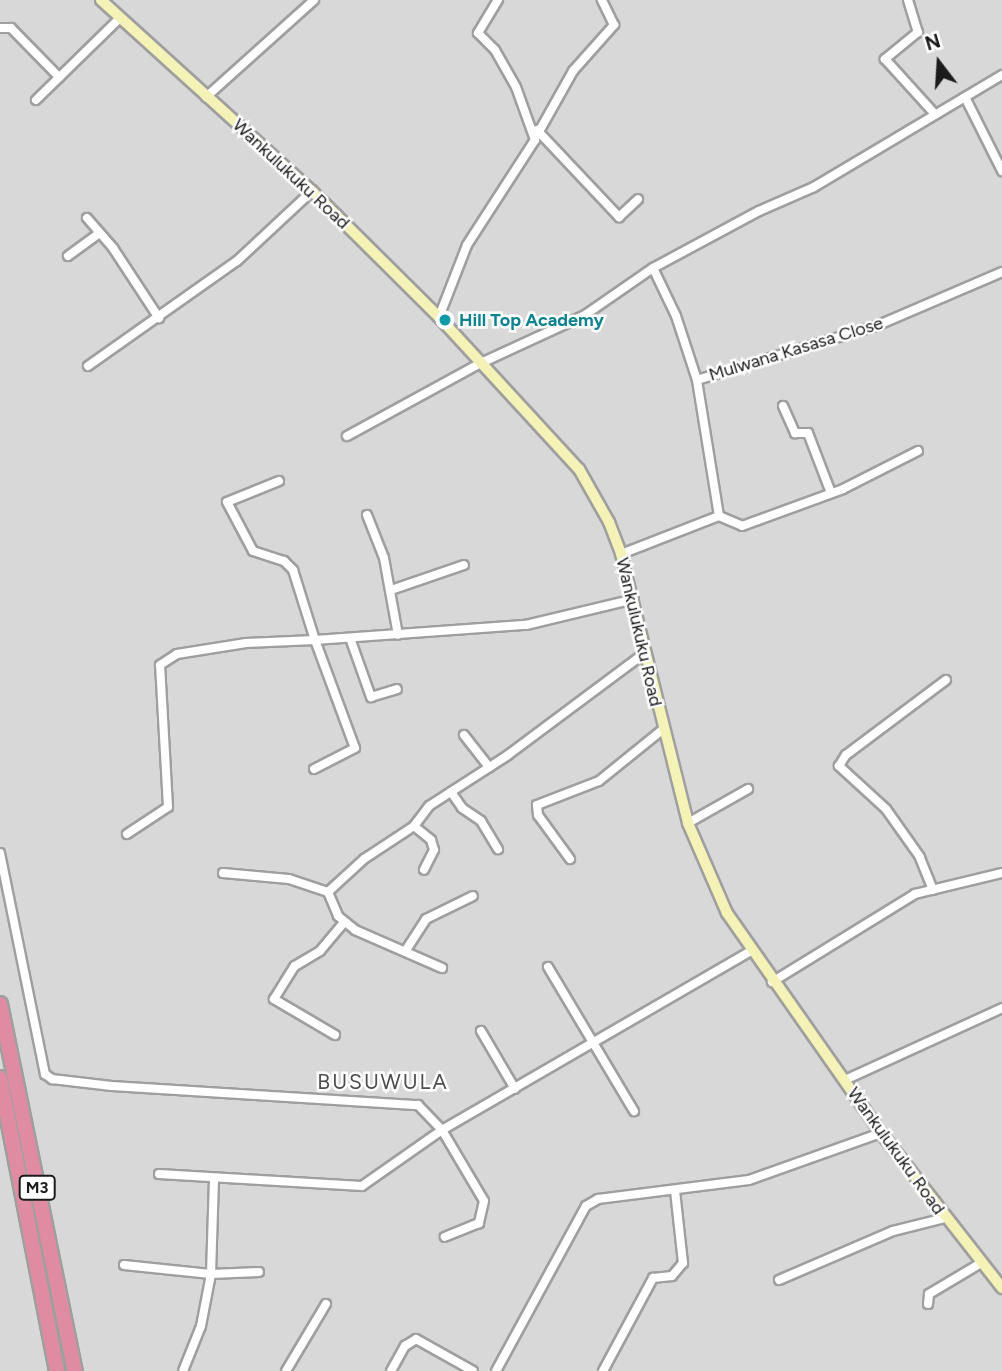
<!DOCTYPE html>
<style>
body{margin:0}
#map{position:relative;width:1002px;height:1371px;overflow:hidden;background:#ece7e1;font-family:Figtree,sans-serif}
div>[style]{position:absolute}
.residential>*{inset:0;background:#d9d8d8}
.roads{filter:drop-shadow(2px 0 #9f9f9f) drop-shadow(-2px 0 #9f9f9f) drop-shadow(0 2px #9f9f9f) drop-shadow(0 -2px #9f9f9f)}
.minor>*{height:8px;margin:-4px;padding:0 4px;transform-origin:4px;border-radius:4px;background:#fff}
.secondary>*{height:10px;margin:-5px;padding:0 5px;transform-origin:5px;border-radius:5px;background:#f4f2b6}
.motorway>*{height:14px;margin:-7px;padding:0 7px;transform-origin:7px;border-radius:7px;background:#df8ca3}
.dots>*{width:19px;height:19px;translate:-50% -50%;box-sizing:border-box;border:4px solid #fff;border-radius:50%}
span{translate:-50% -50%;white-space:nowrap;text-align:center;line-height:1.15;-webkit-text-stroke:5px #fff;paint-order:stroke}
.shield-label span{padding:2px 5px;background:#fff;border:2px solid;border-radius:5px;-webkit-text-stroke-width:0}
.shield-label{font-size:16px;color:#1b1b1b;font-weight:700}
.street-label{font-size:18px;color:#1b1b1b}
.culture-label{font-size:18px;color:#0d838f;font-weight:700}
.left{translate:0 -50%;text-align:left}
.quarter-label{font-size:21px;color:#4e4e4e;letter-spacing:2px}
.north{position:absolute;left:904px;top:28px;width:70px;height:70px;-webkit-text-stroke:5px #fff;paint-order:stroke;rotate:343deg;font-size:19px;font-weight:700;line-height:28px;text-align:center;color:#1b1b1b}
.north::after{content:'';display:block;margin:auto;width:24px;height:32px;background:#1b1b1b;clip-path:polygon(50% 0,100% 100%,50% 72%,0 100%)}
</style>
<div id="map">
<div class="residential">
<i style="clip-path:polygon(0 0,1002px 0,1002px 1371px,0 1371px)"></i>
</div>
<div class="roads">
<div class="minor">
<i style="left:908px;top:0;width:34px;rotate:73deg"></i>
<i style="left:918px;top:32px;width:43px;rotate:140.7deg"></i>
<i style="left:885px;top:59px;width:73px;rotate:47.8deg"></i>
<i style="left:0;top:28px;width:11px"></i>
<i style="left:11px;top:28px;width:69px;rotate:45.6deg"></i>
<i style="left:206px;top:97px;width:145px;rotate:-41.9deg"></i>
<i style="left:965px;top:97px;width:83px;rotate:63.4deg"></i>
<i style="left:36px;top:100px;width:116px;rotate:-44.3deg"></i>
<i style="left:537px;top:130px;width:120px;rotate:46.7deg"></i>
<i style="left:619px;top:217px;width:26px;rotate:-43deg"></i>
<i style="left:536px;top:137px;width:76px;rotate:-60.7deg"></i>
<i style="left:573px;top:71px;width:62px;rotate:-48.3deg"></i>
<i style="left:614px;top:25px;width:28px;rotate:-116deg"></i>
<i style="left:87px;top:218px;width:40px;rotate:49deg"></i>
<i style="left:113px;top:248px;width:84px;rotate:56.7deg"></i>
<i style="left:68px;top:256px;width:39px;rotate:-36deg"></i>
<i style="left:653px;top:268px;width:53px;rotate:64.4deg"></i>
<i style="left:676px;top:316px;width:67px;rotate:71.8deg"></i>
<i style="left:439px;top:317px;width:77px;rotate:-68.7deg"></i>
<i style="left:467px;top:245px;width:125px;rotate:-57.1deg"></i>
<i style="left:535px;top:140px;width:56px;rotate:-109.7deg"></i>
<i style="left:516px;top:87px;width:43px;rotate:-119.6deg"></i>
<i style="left:495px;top:50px;width:24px;rotate:-135deg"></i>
<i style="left:478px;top:33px;width:39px;rotate:-59deg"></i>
<i style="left:88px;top:366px;width:182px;rotate:-35.2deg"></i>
<i style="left:237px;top:261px;width:103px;rotate:-43deg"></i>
<i style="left:783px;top:406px;width:30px;rotate:66deg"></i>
<i style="left:795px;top:433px;width:13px"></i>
<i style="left:808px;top:433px;width:64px;rotate:69deg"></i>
<i style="left:347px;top:436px;width:153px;rotate:-28.6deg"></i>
<i style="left:481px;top:363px;width:115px;rotate:-24.8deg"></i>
<i style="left:585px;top:315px;width:83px;rotate:-34.7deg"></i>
<i style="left:653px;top:268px;width:120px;rotate:-28.3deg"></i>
<i style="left:759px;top:211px;width:60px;rotate:-23.6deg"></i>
<i style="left:814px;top:187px;width:219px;rotate:-30.8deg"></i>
<i style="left:279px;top:481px;width:56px;rotate:158deg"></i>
<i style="left:227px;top:502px;width:55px;rotate:62deg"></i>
<i style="left:253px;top:551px;width:33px;rotate:18deg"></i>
<i style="left:284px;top:561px;width:13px;rotate:45deg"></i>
<i style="left:293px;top:570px;width:73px;rotate:72.6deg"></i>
<i style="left:315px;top:640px;width:212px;rotate:-4.1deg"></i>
<i style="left:526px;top:625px;width:111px;rotate:-13.5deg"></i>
<i style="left:367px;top:515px;width:46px;rotate:68.4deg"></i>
<i style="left:384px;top:558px;width:78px;rotate:79.7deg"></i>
<i style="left:719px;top:516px;width:138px;rotate:-99.2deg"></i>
<i style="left:697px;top:380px;width:187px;rotate:-16.8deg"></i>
<i style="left:876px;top:326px;width:137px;rotate:-23.2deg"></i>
<i style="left:719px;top:516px;width:25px;rotate:23deg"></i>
<i style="left:742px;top:526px;width:108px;rotate:-20.1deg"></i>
<i style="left:843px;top:489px;width:84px;rotate:-26.9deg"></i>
<i style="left:621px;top:554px;width:105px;rotate:-21.2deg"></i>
<i style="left:391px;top:590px;width:77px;rotate:-18.9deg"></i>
<i style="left:350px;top:638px;width:63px;rotate:70.4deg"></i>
<i style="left:371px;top:697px;width:27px;rotate:-17deg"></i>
<i style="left:464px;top:735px;width:41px;rotate:52deg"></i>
<i style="left:451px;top:792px;width:19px;rotate:55deg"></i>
<i style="left:462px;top:808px;width:23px;rotate:34deg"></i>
<i style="left:481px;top:821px;width:33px;rotate:59deg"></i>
<i style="left:688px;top:823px;width:69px;rotate:-29.5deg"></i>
<i style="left:414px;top:826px;width:22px;rotate:39deg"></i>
<i style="left:431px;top:840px;width:10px;rotate:73deg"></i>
<i style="left:434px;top:850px;width:22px;rotate:117deg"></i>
<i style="left:127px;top:834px;width:49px;rotate:-33.4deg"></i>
<i style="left:168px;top:807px;width:142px;rotate:-93.2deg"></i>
<i style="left:160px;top:665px;width:20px;rotate:-33deg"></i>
<i style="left:177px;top:654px;width:70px;rotate:-9.1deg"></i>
<i style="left:246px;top:643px;width:69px;rotate:-2.5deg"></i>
<i style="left:315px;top:640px;width:115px;rotate:69.7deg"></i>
<i style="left:355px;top:748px;width:46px;rotate:152.9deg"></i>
<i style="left:0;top:853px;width:226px;rotate:78.5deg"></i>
<i style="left:45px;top:1074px;width:9px;rotate:36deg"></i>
<i style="left:52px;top:1079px;width:60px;rotate:6.7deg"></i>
<i style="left:112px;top:1086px;width:307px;rotate:3.6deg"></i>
<i style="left:418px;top:1105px;width:35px;rotate:46deg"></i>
<i style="left:442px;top:1130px;width:82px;rotate:59.4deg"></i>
<i style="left:484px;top:1201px;width:23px;rotate:103deg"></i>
<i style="left:479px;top:1223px;width:37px;rotate:158deg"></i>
<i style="left:570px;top:859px;width:54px;rotate:-126deg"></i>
<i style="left:538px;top:815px;width:10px;rotate:-96deg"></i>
<i style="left:537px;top:805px;width:66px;rotate:-21.2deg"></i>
<i style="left:599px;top:781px;width:81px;rotate:-39deg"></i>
<i style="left:223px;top:873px;width:66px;rotate:5.2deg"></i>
<i style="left:289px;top:879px;width:41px;rotate:18.4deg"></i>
<i style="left:328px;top:892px;width:49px;rotate:-42.5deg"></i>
<i style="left:364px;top:859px;width:60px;rotate:-33.4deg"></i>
<i style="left:414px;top:826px;width:25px;rotate:-53deg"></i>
<i style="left:429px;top:806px;width:94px;rotate:-32.8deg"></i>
<i style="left:508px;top:755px;width:172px;rotate:-36.7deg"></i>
<i style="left:933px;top:890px;width:35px;rotate:-112deg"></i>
<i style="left:920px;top:857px;width:59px;rotate:-125.3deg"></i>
<i style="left:886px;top:809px;width:64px;rotate:-137.5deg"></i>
<i style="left:839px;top:766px;width:13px;rotate:-58deg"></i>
<i style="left:846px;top:755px;width:125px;rotate:-36.9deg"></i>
<i style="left:328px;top:892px;width:26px;rotate:67deg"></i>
<i style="left:338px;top:916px;width:22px;rotate:39deg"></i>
<i style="left:355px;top:930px;width:95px;rotate:23.6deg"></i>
<i style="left:406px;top:950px;width:37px;rotate:-57deg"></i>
<i style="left:426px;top:919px;width:52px;rotate:-26.1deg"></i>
<i style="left:548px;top:967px;width:168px;rotate:59.2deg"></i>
<i style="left:772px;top:982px;width:168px;rotate:-31.6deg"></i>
<i style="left:915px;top:894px;width:89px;rotate:-13.6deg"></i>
<i style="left:481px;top:1031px;width:67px;rotate:59.6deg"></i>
<i style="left:335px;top:1035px;width:71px;rotate:-149.5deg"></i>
<i style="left:274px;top:999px;width:39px;rotate:-58deg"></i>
<i style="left:295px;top:966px;width:29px;rotate:-31deg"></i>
<i style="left:320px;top:951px;width:38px;rotate:-50deg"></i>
<i style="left:845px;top:1080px;width:173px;rotate:-24.6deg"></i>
<i style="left:159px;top:1174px;width:203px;rotate:3.4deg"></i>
<i style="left:362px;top:1186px;width:98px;rotate:-35deg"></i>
<i style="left:442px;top:1130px;width:357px;rotate:-30.1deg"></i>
<i style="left:124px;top:1265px;width:87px;rotate:5.9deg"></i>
<i style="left:211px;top:1274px;width:48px;rotate:-2.4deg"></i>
<i style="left:779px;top:1280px;width:124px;rotate:-23.3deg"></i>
<i style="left:893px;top:1231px;width:54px;rotate:-14deg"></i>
<i style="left:928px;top:1304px;width:10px;rotate:-84deg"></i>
<i style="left:929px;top:1294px;width:61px;rotate:-30.8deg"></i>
<i style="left:183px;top:1371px;width:48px;rotate:-68.2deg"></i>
<i style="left:201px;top:1326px;width:53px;rotate:-79.1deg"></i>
<i style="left:211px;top:1274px;width:96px;rotate:-88.2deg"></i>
<i style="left:286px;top:1371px;width:78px;rotate:-59.2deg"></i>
<i style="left:391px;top:1371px;width:29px;rotate:-61deg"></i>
<i style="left:405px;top:1346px;width:13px;rotate:-32deg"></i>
<i style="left:416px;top:1339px;width:65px;rotate:29.3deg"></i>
<i style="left:496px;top:1371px;width:188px;rotate:-61.4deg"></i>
<i style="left:586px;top:1206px;width:14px;rotate:-30deg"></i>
<i style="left:598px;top:1199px;width:152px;rotate:-7.2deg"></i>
<i style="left:749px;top:1180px;width:140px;rotate:-19.6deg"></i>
<i style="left:603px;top:1371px;width:106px;rotate:-61.7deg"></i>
<i style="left:653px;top:1278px;width:19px;rotate:-6deg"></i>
<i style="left:672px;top:1276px;width:17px;rotate:-50deg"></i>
<i style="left:683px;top:1263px;width:72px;rotate:-96.3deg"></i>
</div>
<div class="secondary">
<i style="left:101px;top:0;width:285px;rotate:42.2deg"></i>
<i style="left:312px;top:191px;width:179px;rotate:44.8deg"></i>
<i style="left:439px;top:317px;width:207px;rotate:47.4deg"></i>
<i style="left:579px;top:469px;width:61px;rotate:60.5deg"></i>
<i style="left:609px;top:522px;width:34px;rotate:69deg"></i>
<i style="left:621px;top:554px;width:277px;rotate:76deg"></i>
<i style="left:688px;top:823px;width:98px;rotate:66.6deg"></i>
<i style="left:727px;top:913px;width:269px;rotate:55deg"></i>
<i style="left:881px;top:1133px;width:197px;rotate:52deg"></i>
</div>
<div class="motorway">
<i style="left:0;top:1004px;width:375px;rotate:78.5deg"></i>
<i style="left:0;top:1078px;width:298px;rotate:79deg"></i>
</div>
</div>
<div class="dots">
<i style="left:445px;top:320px;background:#0f9aa8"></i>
</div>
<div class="shield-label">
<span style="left:37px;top:1188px">M3</span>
</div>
<div class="street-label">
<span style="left:291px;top:174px;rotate:43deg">Wankulukuku Road</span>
<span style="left:796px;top:349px;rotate:-17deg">Mulwana Kasasa Close</span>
<span style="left:639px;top:632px;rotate:77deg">Wankulukuku Road</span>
<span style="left:896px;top:1151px;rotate:54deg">Wankulukuku Road</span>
</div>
<div class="culture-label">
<span class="left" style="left:459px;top:320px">Hill Top Academy</span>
</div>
<div class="quarter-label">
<span style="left:383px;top:1082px">BUSUWULA</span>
</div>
<div class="north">N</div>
</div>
